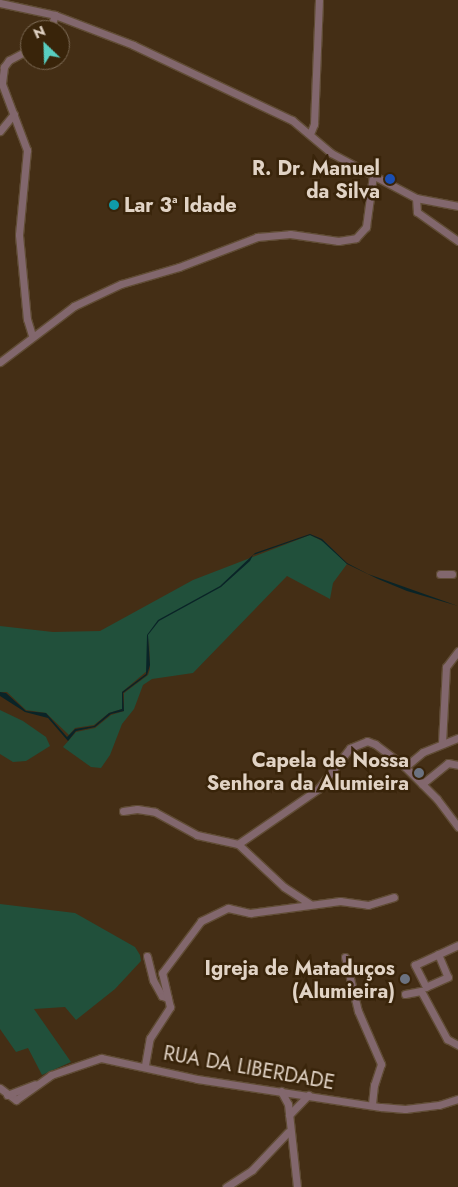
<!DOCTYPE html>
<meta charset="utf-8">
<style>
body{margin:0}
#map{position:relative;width:458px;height:1187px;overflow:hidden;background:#442e15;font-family:Jost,sans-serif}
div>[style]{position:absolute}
.green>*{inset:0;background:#21503b}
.water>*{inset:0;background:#0a2427}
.roads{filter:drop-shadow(1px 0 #604c35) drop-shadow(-1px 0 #604c35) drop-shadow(0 1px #604c35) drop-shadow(0 -1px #604c35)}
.minor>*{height:7px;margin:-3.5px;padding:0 3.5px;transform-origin:3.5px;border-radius:3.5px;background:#82676d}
.dots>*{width:14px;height:14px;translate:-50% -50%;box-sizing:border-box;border:2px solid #39240a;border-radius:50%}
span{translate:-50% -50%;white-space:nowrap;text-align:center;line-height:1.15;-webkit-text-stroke:5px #39240a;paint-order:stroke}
.poi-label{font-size:20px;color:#e1d3c5;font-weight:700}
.right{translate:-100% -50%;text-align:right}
.left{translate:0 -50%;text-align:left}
.street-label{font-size:20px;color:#e1d3c5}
.north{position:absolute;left:20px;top:20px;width:50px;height:50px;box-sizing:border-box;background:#39240a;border:1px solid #7c6a55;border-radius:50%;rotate:336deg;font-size:14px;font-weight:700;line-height:20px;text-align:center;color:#e1d3c5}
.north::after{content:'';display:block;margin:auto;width:18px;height:22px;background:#58cec0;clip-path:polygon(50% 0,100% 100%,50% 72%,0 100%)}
</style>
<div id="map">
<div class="green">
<i style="clip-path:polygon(310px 535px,326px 543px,347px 564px,333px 583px,330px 599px,287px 576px,193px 673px,152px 679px,143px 685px,134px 709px,122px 724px,110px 755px,101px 768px,91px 767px,63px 747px,76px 732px,95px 728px,111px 715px,124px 711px,124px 693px,148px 675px,150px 669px,149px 638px,147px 671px,122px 692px,122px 709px,109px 713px,94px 725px,75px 728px,69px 735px,46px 713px,26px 710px,7px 692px,0 692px,0 626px,53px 632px,100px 631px,193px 580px)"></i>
<i style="clip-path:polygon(0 710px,23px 721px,46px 737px,50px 746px,26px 761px,13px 762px,0 754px)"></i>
<i style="clip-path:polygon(0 904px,75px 913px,135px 947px,140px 955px,141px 961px,115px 989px,76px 1020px,65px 1007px,34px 1009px,71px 1062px,42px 1075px,28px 1048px,16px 1052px,0 1029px)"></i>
</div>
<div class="water">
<i style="clip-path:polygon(310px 534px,322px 539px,347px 563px,368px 574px,458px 606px,407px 591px,378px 579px,347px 564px,321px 540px,310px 535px,253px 555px,250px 561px,221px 587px,159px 621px,148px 635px,150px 665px,147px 675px,123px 693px,124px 711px,111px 714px,95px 727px,76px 731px,68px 741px,48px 718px,25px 712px,0 696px,0 692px,6px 693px,26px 711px,46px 713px,67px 737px,75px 729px,94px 726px,109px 713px,122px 709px,122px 692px,146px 674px,147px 635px,158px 620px,220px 586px,255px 553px)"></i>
</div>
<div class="roads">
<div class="minor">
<i style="left:0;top:3px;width:56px;rotate:12.3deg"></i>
<i style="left:55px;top:15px;width:84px;rotate:21deg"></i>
<i style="left:133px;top:45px;width:176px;rotate:25.3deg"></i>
<i style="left:292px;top:120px;width:51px;rotate:40.2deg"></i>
<i style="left:331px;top:153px;width:96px;rotate:27.9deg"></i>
<i style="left:416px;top:198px;width:43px;rotate:10.8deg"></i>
<i style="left:50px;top:30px;width:16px;rotate:-72deg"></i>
<i style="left:30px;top:49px;width:24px;rotate:152deg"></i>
<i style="left:9px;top:60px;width:9px;rotate:126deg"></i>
<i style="left:4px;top:67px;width:17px;rotate:97deg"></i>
<i style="left:2px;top:84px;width:71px;rotate:69.3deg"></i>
<i style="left:27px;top:150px;width:85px;rotate:95.4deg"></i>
<i style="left:19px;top:235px;width:84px;rotate:84.6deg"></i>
<i style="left:27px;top:319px;width:17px;rotate:73deg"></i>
<i style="left:0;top:131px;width:22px;rotate:-51deg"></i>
<i style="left:310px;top:134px;width:11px;rotate:-68deg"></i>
<i style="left:314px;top:124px;width:124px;rotate:-87.7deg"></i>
<i style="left:416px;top:198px;width:14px;rotate:86deg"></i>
<i style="left:417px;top:212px;width:50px;rotate:35.3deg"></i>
<i style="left:0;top:362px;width:93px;rotate:-37.1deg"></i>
<i style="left:74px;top:306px;width:52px;rotate:-25.1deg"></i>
<i style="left:121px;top:284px;width:60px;rotate:-16.3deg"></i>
<i style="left:179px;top:267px;width:84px;rotate:-21deg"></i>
<i style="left:257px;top:237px;width:33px;rotate:-5deg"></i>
<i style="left:290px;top:234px;width:49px;rotate:8.3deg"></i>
<i style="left:338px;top:241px;width:18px;rotate:-9deg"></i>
<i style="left:356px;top:238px;width:15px;rotate:-48deg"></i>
<i style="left:366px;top:227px;width:52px;rotate:-82.3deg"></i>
<i style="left:440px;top:574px;width:12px"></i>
<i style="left:442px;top:743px;width:76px;rotate:-87deg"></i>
<i style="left:446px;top:667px;width:20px;rotate:-53deg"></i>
<i style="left:405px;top:767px;width:23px;rotate:-40deg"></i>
<i style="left:423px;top:752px;width:38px;rotate:-22deg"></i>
<i style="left:422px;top:784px;width:33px;rotate:-39deg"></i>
<i style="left:448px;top:763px;width:10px;rotate:11deg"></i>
<i style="left:123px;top:811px;width:14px;rotate:-8deg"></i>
<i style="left:137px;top:809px;width:18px;rotate:9deg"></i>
<i style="left:155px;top:812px;width:48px;rotate:28.7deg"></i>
<i style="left:197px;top:835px;width:42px;rotate:12.4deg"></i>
<i style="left:238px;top:844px;width:97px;rotate:-34.5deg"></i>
<i style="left:318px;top:789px;width:52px;rotate:-52deg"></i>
<i style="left:350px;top:748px;width:18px;rotate:-22deg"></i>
<i style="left:367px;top:741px;width:9px;rotate:21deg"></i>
<i style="left:375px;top:744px;width:38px;rotate:37deg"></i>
<i style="left:405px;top:767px;width:45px;rotate:45deg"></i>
<i style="left:437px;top:799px;width:35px;rotate:53deg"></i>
<i style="left:238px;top:844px;width:63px;rotate:43.1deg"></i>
<i style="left:284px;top:887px;width:31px;rotate:33deg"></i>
<i style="left:438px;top:954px;width:25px;rotate:67deg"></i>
<i style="left:448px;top:977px;width:24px;rotate:156deg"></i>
<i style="left:426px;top:987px;width:25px;rotate:-117deg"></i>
<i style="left:415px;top:965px;width:47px;rotate:-24.9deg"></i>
<i style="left:147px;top:956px;width:25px;rotate:76deg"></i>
<i style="left:153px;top:980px;width:18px;rotate:61deg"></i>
<i style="left:162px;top:996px;width:6px;rotate:18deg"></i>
<i style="left:345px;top:957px;width:56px;rotate:76.5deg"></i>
<i style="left:358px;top:1011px;width:58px;rotate:66.5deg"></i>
<i style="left:381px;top:1064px;width:22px;rotate:108deg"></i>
<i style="left:374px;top:1085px;width:20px;rotate:96deg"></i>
<i style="left:405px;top:994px;width:16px;rotate:-11deg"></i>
<i style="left:421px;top:991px;width:55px;rotate:61.6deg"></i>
<i style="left:447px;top:1039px;width:13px;rotate:29deg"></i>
<i style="left:145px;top:1065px;width:27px;rotate:-80deg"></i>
<i style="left:150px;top:1038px;width:37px;rotate:-57deg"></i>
<i style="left:170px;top:1007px;width:35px;rotate:-103deg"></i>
<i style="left:162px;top:973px;width:65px;rotate:-53.1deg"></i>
<i style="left:201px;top:921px;width:30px;rotate:-26deg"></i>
<i style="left:228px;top:908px;width:23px;rotate:13deg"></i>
<i style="left:250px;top:913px;width:91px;rotate:-7.6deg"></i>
<i style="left:340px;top:901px;width:28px;rotate:8deg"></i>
<i style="left:368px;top:905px;width:27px;rotate:-17deg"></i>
<i style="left:0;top:1088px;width:20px;rotate:37deg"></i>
<i style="left:16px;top:1100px;width:43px;rotate:-35.5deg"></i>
<i style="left:51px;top:1075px;width:53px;rotate:-18.8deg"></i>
<i style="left:101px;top:1058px;width:98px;rotate:12.3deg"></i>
<i style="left:197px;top:1079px;width:186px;rotate:8.7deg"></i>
<i style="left:381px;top:1107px;width:24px;rotate:5deg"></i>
<i style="left:405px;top:1109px;width:34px;rotate:-7deg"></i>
<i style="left:439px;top:1105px;width:20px;rotate:-18deg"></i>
<i style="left:281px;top:1091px;width:15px;rotate:62deg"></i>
<i style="left:288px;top:1104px;width:83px;rotate:83.8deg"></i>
<i style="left:7px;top:1095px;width:30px;rotate:-21deg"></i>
<i style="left:289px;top:1115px;width:28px;rotate:-46deg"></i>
<i style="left:226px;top:1187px;width:31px;rotate:-33deg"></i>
<i style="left:252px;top:1170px;width:52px;rotate:-46.5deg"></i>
</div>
</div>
<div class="dots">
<i style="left:390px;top:179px;background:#1a4fb4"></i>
<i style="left:114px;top:205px;background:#0f9aa8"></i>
<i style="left:419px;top:773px;background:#6b7280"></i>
<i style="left:405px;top:979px;background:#6b7280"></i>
</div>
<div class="poi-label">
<span class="right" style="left:380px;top:180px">R. Dr. Manuel<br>da Silva</span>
<span class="left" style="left:124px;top:205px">Lar 3ª Idade</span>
<span class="right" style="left:409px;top:772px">Capela de Nossa<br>Senhora da Alumieira</span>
<span class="right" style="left:395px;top:980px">Igreja de Mataduços<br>(Alumieira)</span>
</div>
<div class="street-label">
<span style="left:249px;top:1068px;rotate:10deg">RUA DA LIBERDADE</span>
</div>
<div class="north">N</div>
</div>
